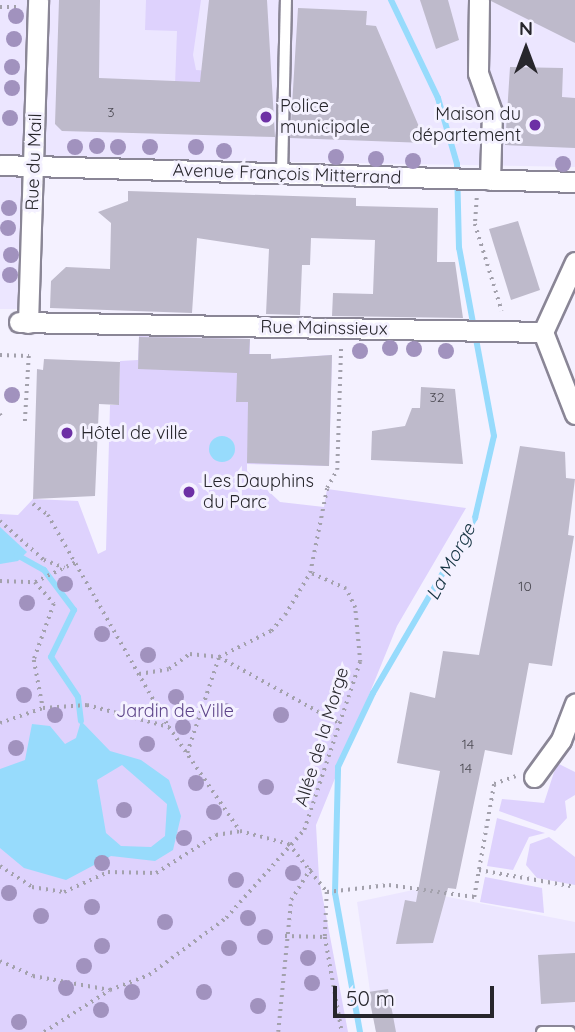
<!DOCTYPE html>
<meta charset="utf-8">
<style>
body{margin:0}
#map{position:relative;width:575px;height:1032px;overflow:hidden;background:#f4f1ff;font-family:Quicksand,sans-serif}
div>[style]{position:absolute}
.built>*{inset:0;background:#ece6ff}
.green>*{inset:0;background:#ded2fd}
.water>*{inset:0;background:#97dbfc}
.round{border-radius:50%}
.stream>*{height:6px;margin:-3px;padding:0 3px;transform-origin:3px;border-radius:3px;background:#97dbfc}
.building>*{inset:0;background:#bebacb}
.path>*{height:3.5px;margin-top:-1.75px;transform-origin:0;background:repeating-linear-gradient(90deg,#a3a1ac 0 2px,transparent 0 7px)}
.roads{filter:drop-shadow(2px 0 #8a8696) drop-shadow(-2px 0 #8a8696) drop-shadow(0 2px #8a8696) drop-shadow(0 -2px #8a8696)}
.lane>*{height:10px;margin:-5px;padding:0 5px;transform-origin:5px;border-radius:5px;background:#fff}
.street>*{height:19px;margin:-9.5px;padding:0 9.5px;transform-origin:9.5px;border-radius:9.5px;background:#fff}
.trees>*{width:16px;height:16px;margin:-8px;border-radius:50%;background:#a192be}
.dots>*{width:19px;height:19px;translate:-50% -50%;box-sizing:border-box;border:4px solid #f4f1ff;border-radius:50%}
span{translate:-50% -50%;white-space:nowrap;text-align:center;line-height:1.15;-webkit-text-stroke:6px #f4f1ff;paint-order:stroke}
.number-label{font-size:14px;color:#4d4b54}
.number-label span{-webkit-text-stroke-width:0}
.poi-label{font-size:18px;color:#27262c}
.left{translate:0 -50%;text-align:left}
.right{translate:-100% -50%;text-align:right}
.street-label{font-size:18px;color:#27262c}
.park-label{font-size:18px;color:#5d4489}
.water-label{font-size:19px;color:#133240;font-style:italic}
.north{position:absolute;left:491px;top:14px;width:70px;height:70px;-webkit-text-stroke:5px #f4f1ff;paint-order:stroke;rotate:0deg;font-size:19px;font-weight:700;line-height:28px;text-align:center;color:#27262c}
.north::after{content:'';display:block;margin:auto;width:24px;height:32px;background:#27262c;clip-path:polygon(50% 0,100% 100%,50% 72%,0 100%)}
.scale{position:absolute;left:333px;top:986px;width:161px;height:32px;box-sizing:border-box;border:4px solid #27262c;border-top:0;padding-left:9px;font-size:21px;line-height:24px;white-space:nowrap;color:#27262c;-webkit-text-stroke:5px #f4f1ff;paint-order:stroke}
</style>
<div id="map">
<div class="built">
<i style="clip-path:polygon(0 0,575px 0,575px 167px,24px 157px,20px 309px,0 309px)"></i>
<i style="clip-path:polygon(413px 890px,575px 922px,575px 1032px,376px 1032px,357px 902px)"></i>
</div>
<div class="green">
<i style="clip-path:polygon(146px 0,201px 0,193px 55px,196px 70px,212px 71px,212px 88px,175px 85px,177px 31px,145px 30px)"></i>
<i style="clip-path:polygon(139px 336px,250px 339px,250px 354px,272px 359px,332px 355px,329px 466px,247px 464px,247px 471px,280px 502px,324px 507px,327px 489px,466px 508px,397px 626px,316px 825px,319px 878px,348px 1032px,0 1032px,0 514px,18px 515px,33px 499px,78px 501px,98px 554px,106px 550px,110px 405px,119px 405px,120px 361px,138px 360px)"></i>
<i style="clip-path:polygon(557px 763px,575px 772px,575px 795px,565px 801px,567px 818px,555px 831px,499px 811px,502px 799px,544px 803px)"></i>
<i style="clip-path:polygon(497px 818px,545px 833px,529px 837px,513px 870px,487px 866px)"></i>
<i style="clip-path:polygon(549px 837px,575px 857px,575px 885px,537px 878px,526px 865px,530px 844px)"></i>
<i style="clip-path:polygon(485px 877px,542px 888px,544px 913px,480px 902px)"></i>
</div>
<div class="water">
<i class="round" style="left:209px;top:436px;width:26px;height:26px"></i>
<i style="clip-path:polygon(0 527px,27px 552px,18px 561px,0 564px)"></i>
<i style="clip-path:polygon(evenodd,81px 721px,110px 751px,141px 760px,169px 780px,181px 816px,173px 850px,155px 861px,111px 856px,66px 880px,24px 868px,0 848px,0 769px,25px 760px,32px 724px,50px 726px,65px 744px,76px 738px,81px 721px,122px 765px,167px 804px,165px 836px,151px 847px,121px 846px,106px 833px,97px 780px,122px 765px)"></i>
</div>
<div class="stream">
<i style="left:17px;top:555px;width:31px;rotate:29deg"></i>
<i style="left:44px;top:570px;width:50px;rotate:53.1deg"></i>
<i style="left:74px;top:610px;width:52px;rotate:116.1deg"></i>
<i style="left:51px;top:657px;width:48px;rotate:56deg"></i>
<i style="left:78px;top:697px;width:24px;rotate:83deg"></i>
<i style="left:360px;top:1032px;width:141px;rotate:-100.2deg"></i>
<i style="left:335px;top:893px;width:126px;rotate:-88.6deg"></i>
<i style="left:338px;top:767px;width:82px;rotate:-64.7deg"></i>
<i style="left:373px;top:693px;width:203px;rotate:-59.8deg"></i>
<i style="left:475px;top:518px;width:84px;rotate:-77deg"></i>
<i style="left:494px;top:436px;width:191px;rotate:-100.5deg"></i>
<i style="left:459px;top:248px;width:84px;rotate:-91.4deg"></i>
<i style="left:457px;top:164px;width:69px;rotate:-106.1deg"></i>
<i style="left:438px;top:98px;width:109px;rotate:-115.6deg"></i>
</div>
<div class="building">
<i style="clip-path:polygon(59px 0,100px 0,99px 78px,200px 82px,209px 0,267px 0,275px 137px,62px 131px,55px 124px)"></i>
<i style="clip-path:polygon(420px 0,448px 0,459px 40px,436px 49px)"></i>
<i style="clip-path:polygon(491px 0,575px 0,575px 43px,491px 1px)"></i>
<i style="clip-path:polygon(298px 8px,367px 11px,366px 25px,376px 26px,426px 143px,290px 138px)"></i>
<i style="clip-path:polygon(510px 67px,563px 68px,562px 97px,575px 98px,575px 148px,505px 145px)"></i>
<i style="clip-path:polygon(128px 191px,356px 198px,356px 206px,438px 208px,437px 262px,455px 262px,463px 318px,332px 316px,333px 293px,373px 294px,375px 240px,311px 238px,310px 265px,302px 265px,300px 315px,266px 314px,269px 249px,197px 238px,192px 313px,50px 308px,51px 281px,66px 267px,110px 269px,111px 223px,98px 212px,128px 201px)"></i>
<i style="clip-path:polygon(518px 221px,540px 290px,511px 300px,489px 229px)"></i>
<i style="clip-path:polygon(139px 337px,250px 339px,249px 354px,271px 354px,271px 359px,332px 355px,329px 466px,247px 463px,248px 402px,236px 402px,237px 373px,138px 369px)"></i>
<i style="clip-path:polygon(44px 359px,120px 362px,119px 405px,99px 404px,95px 496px,33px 499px,37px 369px,43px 370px)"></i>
<i style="clip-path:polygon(421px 387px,455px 389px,463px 464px,371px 460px,372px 431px,405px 426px,412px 408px,420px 408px)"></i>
<i style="clip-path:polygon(520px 446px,565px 452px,566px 478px,575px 479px,568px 535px,574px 536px,552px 666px,529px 663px,512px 755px,485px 750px,456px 889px,448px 888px,433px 943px,396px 944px,405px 900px,416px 902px,440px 771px,397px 763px,410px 692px,435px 698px,443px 651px,479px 655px)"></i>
<i style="clip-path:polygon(575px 953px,575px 1002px,541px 1004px,538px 955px)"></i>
<i style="clip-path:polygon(388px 989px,396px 1032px,376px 1032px,368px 992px)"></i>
</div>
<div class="path">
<i style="left:0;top:7px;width:19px"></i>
<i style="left:477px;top:198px;width:26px;rotate:94deg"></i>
<i style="left:475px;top:224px;width:91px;rotate:72.8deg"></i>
<i style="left:0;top:355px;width:29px;rotate:2deg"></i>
<i style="left:29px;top:356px;width:67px;rotate:93.4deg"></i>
<i style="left:0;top:414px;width:2px;rotate:63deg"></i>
<i style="left:33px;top:504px;width:19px;rotate:36deg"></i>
<i style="left:48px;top:515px;width:244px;rotate:60.3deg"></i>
<i style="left:169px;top:727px;width:126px;rotate:55.7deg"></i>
<i style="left:0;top:521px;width:59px;rotate:41.6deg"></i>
<i style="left:44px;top:560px;width:22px;rotate:21deg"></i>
<i style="left:0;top:581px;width:35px;rotate:2deg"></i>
<i style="left:35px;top:582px;width:46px;rotate:-26deg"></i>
<i style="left:35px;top:582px;width:29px;rotate:49deg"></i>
<i style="left:54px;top:604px;width:59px;rotate:109.7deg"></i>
<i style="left:34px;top:660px;width:49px;rotate:79.4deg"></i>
<i style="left:139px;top:674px;width:30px;rotate:-9deg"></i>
<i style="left:169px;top:669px;width:26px;rotate:-36deg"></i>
<i style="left:190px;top:654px;width:29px;rotate:6deg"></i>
<i style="left:219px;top:657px;width:58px;rotate:-26.6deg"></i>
<i style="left:271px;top:631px;width:21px;rotate:-49deg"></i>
<i style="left:285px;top:615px;width:49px;rotate:-59.2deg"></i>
<i style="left:310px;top:573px;width:87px;rotate:-78.7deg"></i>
<i style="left:327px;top:488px;width:21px;rotate:-61deg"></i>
<i style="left:337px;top:470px;width:124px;rotate:-88.2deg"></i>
<i style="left:0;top:723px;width:46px;rotate:-19.2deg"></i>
<i style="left:43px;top:708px;width:44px;rotate:-3.9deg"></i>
<i style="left:87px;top:705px;width:85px;rotate:15deg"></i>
<i style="left:187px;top:753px;width:101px;rotate:-71.6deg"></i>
<i style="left:219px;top:657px;width:139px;rotate:28.8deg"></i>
<i style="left:0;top:866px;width:38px;rotate:33deg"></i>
<i style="left:32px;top:887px;width:32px;rotate:9deg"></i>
<i style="left:64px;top:892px;width:48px;rotate:-24.4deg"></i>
<i style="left:108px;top:872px;width:48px;rotate:1.2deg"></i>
<i style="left:156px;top:873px;width:71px;rotate:-32.3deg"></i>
<i style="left:216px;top:835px;width:24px;rotate:-9deg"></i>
<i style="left:240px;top:831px;width:51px;rotate:14.9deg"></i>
<i style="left:289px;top:844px;width:61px;rotate:51.6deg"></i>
<i style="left:327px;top:892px;width:45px;rotate:92.5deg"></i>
<i style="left:325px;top:937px;width:97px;rotate:79.9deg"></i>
<i style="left:479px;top:870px;width:97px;rotate:10deg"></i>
<i style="left:327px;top:892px;width:62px;rotate:-6.4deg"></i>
<i style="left:389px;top:885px;width:86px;rotate:8deg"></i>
<i style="left:474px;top:897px;width:115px;rotate:-80deg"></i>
<i style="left:494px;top:784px;width:23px;rotate:-20deg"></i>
<i style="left:285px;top:936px;width:40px;rotate:1.4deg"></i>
<i style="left:0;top:961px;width:36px;rotate:24deg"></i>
<i style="left:33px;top:976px;width:78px;rotate:10.3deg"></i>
<i style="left:110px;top:990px;width:42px;rotate:-21deg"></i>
<i style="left:149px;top:975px;width:96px;rotate:-36.5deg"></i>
<i style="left:226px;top:918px;width:118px;rotate:-48.4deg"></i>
<i style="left:304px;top:830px;width:177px;rotate:-71.6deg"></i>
<i style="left:360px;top:662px;width:54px;rotate:-95.3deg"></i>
<i style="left:355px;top:608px;width:21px;rotate:-115deg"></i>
<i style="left:346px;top:589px;width:39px;rotate:-156deg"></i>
<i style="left:44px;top:1032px;width:78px;rotate:-32.5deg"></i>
<i style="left:278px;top:1032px;width:133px;rotate:-84.4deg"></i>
<i style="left:291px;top:900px;width:38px;rotate:-58deg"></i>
</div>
<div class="roads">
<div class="lane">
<i style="left:282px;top:174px;width:174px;rotate:-88.7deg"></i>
<i style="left:542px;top:1032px;width:28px"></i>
</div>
<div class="street">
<i style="left:479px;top:0;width:73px;rotate:90.8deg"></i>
<i style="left:478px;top:73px;width:41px;rotate:70.3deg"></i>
<i style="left:492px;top:112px;width:68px;rotate:91.7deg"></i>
<i style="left:0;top:165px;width:575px;rotate:1.69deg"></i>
<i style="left:19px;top:322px;width:524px;rotate:1.09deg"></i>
<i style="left:28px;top:323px;width:323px;rotate:-88.2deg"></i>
<i style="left:543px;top:332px;width:88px;rotate:68.7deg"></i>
<i style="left:543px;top:332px;width:77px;rotate:-65.4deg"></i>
<i style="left:534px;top:777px;width:46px;rotate:-53.9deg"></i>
<i style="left:561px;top:740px;width:39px;rotate:-69deg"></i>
</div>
</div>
<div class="trees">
<i style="left:16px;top:16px"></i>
<i style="left:14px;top:39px"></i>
<i style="left:12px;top:67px"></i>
<i style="left:12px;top:88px"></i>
<i style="left:10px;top:118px"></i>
<i style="left:97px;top:146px"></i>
<i style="left:75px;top:147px"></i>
<i style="left:118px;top:147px"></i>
<i style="left:150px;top:147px"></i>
<i style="left:196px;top:147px"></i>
<i style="left:224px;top:151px"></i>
<i style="left:336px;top:157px"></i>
<i style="left:376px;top:159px"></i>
<i style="left:413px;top:161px"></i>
<i style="left:563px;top:164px"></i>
<i style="left:9px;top:208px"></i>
<i style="left:8px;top:228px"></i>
<i style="left:11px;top:255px"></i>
<i style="left:10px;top:275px"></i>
<i style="left:390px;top:348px"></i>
<i style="left:414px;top:349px"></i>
<i style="left:360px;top:351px"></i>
<i style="left:446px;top:351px"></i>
<i style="left:12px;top:395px"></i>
<i style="left:65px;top:584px"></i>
<i style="left:27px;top:603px"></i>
<i style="left:102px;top:634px"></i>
<i style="left:148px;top:655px"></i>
<i style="left:24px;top:695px"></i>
<i style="left:176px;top:697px"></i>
<i style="left:225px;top:711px"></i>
<i style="left:55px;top:715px"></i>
<i style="left:281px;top:715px"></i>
<i style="left:183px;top:727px"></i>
<i style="left:147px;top:744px"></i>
<i style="left:16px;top:748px"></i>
<i style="left:196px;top:783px"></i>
<i style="left:266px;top:787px"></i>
<i style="left:124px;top:810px"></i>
<i style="left:214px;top:812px"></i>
<i style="left:184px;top:838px"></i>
<i style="left:102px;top:863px"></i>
<i style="left:293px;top:873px"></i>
<i style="left:236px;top:880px"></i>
<i style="left:9px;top:893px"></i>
<i style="left:92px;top:907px"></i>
<i style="left:41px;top:916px"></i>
<i style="left:248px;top:918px"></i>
<i style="left:165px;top:922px"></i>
<i style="left:265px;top:937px"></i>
<i style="left:102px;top:946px"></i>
<i style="left:229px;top:948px"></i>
<i style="left:308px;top:958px"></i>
<i style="left:84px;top:966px"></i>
<i style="left:312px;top:983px"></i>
<i style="left:66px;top:988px"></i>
<i style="left:132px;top:992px"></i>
<i style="left:204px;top:992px"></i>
<i style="left:258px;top:1006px"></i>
<i style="left:101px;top:1010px"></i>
<i style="left:19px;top:1022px"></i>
</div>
<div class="dots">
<i style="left:266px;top:117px;background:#6d30a5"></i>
<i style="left:535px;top:125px;background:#6d30a5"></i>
<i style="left:67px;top:433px;background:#6d30a5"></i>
<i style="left:189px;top:492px;background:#6d30a5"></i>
</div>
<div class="number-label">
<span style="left:111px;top:112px">3</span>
<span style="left:437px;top:397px">32</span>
<span style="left:525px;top:586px">10</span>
<span style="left:468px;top:744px">14</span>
<span style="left:466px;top:768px">14</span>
</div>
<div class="poi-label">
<span class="left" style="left:280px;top:117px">Police<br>municipale</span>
<span class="right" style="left:521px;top:125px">Maison du<br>département</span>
<span class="left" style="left:81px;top:433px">Hôtel de ville</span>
<span class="left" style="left:203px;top:492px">Les Dauphins<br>du Parc</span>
</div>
<div class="street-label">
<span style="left:34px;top:162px;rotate:-88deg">Rue du Mail</span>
<span style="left:287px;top:174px;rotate:2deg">Avenue François Mitterrand</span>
<span style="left:324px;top:328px;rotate:1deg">Rue Mainssieux</span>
<span style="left:322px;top:737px;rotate:-73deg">Allée de la Morge</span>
</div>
<div class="park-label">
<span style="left:175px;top:711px">Jardin de Ville</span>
</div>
<div class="water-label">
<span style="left:451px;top:562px;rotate:-62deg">La Morge</span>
</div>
<div class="north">N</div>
<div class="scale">50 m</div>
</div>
